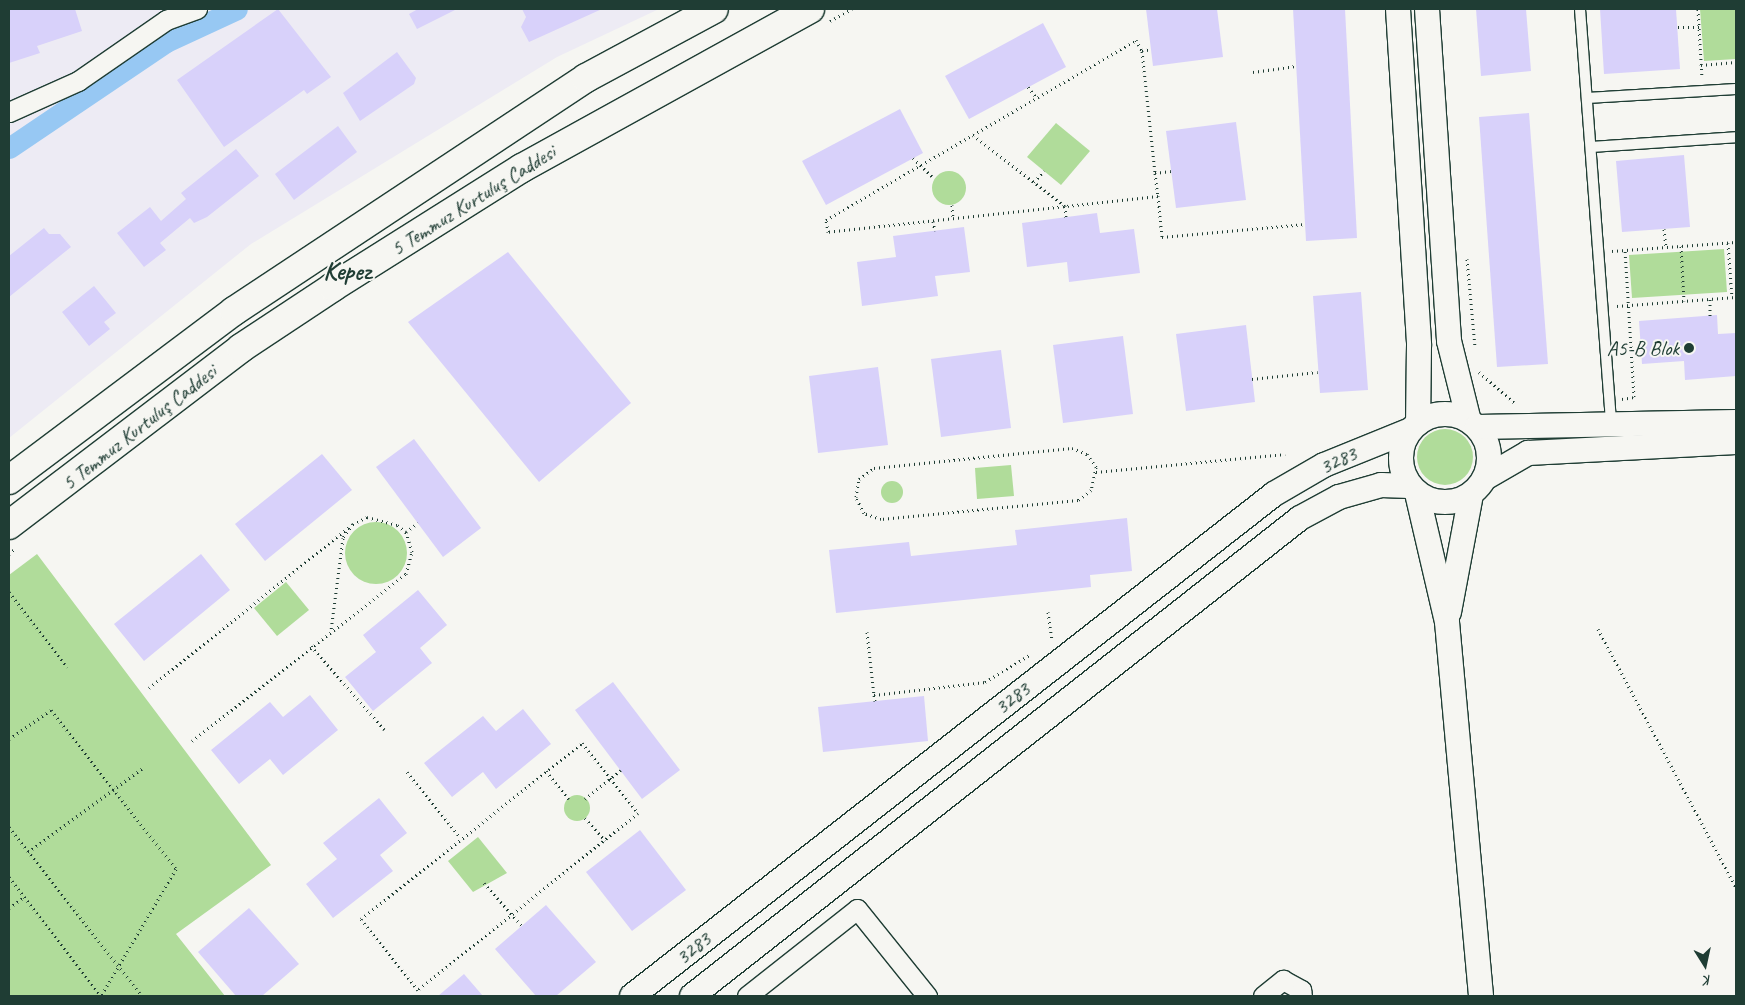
<!DOCTYPE html>
<meta charset="utf-8">
<style>
body{margin:0}
#map{position:relative;width:1745px;height:1005px;overflow:hidden;background:#f6f6f2;font-family:Caveat,sans-serif}
div>[style]{position:absolute}
.built>*{inset:0;background:#edebf4}
.green>*{inset:0;background:#b0dc9a}
.round{border-radius:50%}
.canal>*{height:21px;margin:-10.5px;padding:0 10.5px;transform-origin:10.5px;border-radius:10.5px;background:#97c8f3}
.building>*{inset:0;background:#d8d1fa}
.path>*{height:3px;margin-top:-1.5px;transform-origin:0;background:repeating-linear-gradient(90deg,#1f3d34 0 1px,transparent 0 5px)}
.roads{filter:drop-shadow(1px 0 #1f3d34) drop-shadow(-1px 0 #1f3d34) drop-shadow(0 1px #1f3d34) drop-shadow(0 -1px #1f3d34)}
.service>*{height:10px;margin:-5px;padding:0 5px;transform-origin:5px;border-radius:5px;background:#f6f6f2}
.minor>*{height:19px;margin:-9.5px;padding:0 9.5px;transform-origin:9.5px;border-radius:9.5px;background:#f6f6f2}
.tertiary>*{height:24px;margin:-12px;padding:0 12px;transform-origin:12px;border-radius:12px;background:#f6f6f2}
.tertiary>.ring{margin:-12px;padding:0;box-sizing:content-box;background:none;border:24px solid #f6f6f2;border-radius:50%}
.secondary>*{height:28px;margin:-14px;padding:0 14px;transform-origin:14px;border-radius:14px;background:#f6f6f2}
.dots>*{width:14px;height:14px;translate:-50% -50%;box-sizing:border-box;border:2px solid #f6f6f2;border-radius:50%}
span{translate:-50% -50%;white-space:nowrap;text-align:center;line-height:1.15;-webkit-text-stroke:4px #f6f6f2;paint-order:stroke}
.street-label{font-size:21px;color:#1f3d34}
.poi-label{font-size:21px;color:#1f3d34}
.right{translate:-100% -50%;text-align:right}
.district-label{font-size:26px;color:#1f3d34;font-weight:700}
.frame{position:absolute;inset:0;border:10px solid #1f3d34;pointer-events:none}
.north{position:absolute;left:1680px;top:940px;width:50px;height:50px;-webkit-text-stroke:4px #f6f6f2;paint-order:stroke;rotate:170deg;font-size:14px;font-weight:700;line-height:20px;text-align:center;color:#1f3d34}
.north::after{content:'';display:block;margin:auto;width:18px;height:22px;background:#1f3d34;clip-path:polygon(50% 0,100% 100%,50% 72%,0 100%)}
</style>
<div id="map">
<div class="built">
<i style="clip-path:polygon(9px 9px,659px 9px,557px 57px,251px 244px,9px 438px,9px 142px,43px 116px,9px 137px)"></i>
</div>
<div class="green">
<i style="clip-path:polygon(1700px 9px,1736px 9px,1736px 59px,1704px 61px)"></i>
<i style="clip-path:polygon(1056px 123px,1090px 151px,1061px 185px,1027px 157px)"></i>
<i class="round" style="left:932px;top:171px;width:34px;height:34px"></i>
<i style="clip-path:polygon(1724px 249px,1727px 292px,1632px 298px,1629px 255px)"></i>
<i class="round" style="left:1417px;top:429px;width:56px;height:56px"></i>
<i style="clip-path:polygon(1011px 465px,1014px 496px,977px 499px,975px 468px)"></i>
<i class="round" style="left:881px;top:481px;width:22px;height:22px"></i>
<i class="round" style="left:345px;top:522px;width:62px;height:62px"></i>
<i style="clip-path:polygon(37px 554px,271px 865px,176px 934px,225px 996px,9px 996px,9px 575px)"></i>
<i style="clip-path:polygon(286px 582px,309px 610px,277px 636px,254px 608px)"></i>
<i class="round" style="left:564px;top:795px;width:26px;height:26px"></i>
<i style="clip-path:polygon(478px 837px,507px 873px,473px 892px,448px 861px)"></i>
</div>
<div class="canal">
<i style="left:9px;top:148px;width:189px;rotate:-34deg"></i>
<i style="left:166px;top:42px;width:78px;rotate:-24.9deg"></i>
</div>
<div class="building">
<i style="clip-path:polygon(9px 9px,75px 9px,82px 31px,37px 46px,40px 53px,9px 63px)"></i>
<i style="clip-path:polygon(278px 9px,331px 77px,307px 94px,304px 90px,224px 147px,177px 80px)"></i>
<i style="clip-path:polygon(418px 9px,457px 9px,417px 29px,409px 14px)"></i>
<i style="clip-path:polygon(522px 9px,602px 9px,529px 42px,521px 27px,526px 17px)"></i>
<i style="clip-path:polygon(1146px 9px,1217px 9px,1223px 57px,1153px 66px)"></i>
<i style="clip-path:polygon(1293px 9px,1345px 9px,1357px 238px,1306px 241px)"></i>
<i style="clip-path:polygon(1476px 9px,1526px 9px,1531px 71px,1481px 76px)"></i>
<i style="clip-path:polygon(1600px 9px,1676px 9px,1680px 69px,1604px 74px)"></i>
<i style="clip-path:polygon(1043px 23px,1066px 67px,969px 119px,945px 76px)"></i>
<i style="clip-path:polygon(397px 52px,416px 78px,414px 84px,360px 121px,343px 93px)"></i>
<i style="clip-path:polygon(900px 109px,923px 153px,826px 205px,802px 161px)"></i>
<i style="clip-path:polygon(1529px 113px,1548px 364px,1497px 367px,1479px 117px)"></i>
<i style="clip-path:polygon(1236px 122px,1246px 200px,1176px 208px,1166px 131px)"></i>
<i style="clip-path:polygon(338px 126px,357px 152px,294px 200px,275px 174px)"></i>
<i style="clip-path:polygon(236px 149px,259px 176px,207px 217px,194px 223px,190px 218px,160px 243px,166px 250px,144px 267px,117px 233px,150px 207px,161px 221px,186px 199px,181px 193px)"></i>
<i style="clip-path:polygon(1684px 155px,1690px 227px,1622px 232px,1616px 161px)"></i>
<i style="clip-path:polygon(1097px 213px,1100px 233px,1134px 229px,1140px 273px,1069px 282px,1067px 262px,1027px 267px,1022px 223px)"></i>
<i style="clip-path:polygon(964px 227px,970px 272px,935px 276px,938px 296px,862px 306px,857px 262px,896px 257px,893px 236px)"></i>
<i style="clip-path:polygon(44px 228px,49px 234px,60px 234px,71px 247px,9px 297px,9px 256px)"></i>
<i style="clip-path:polygon(508px 252px,631px 403px,539px 482px,408px 322px)"></i>
<i style="clip-path:polygon(94px 286px,116px 313px,104px 322px,110px 329px,89px 346px,62px 312px)"></i>
<i style="clip-path:polygon(1361px 292px,1368px 390px,1320px 393px,1313px 296px)"></i>
<i style="clip-path:polygon(1717px 315px,1718px 334px,1736px 333px,1736px 376px,1685px 380px,1684px 361px,1642px 364px,1639px 321px)"></i>
<i style="clip-path:polygon(1246px 325px,1255px 402px,1186px 411px,1176px 334px)"></i>
<i style="clip-path:polygon(1123px 336px,1133px 414px,1063px 423px,1053px 345px)"></i>
<i style="clip-path:polygon(1001px 350px,1011px 428px,941px 437px,931px 359px)"></i>
<i style="clip-path:polygon(878px 367px,888px 445px,818px 453px,809px 376px)"></i>
<i style="clip-path:polygon(414px 439px,481px 528px,443px 557px,376px 467px)"></i>
<i style="clip-path:polygon(322px 454px,352px 490px,265px 561px,235px 524px)"></i>
<i style="clip-path:polygon(1127px 518px,1132px 571px,1090px 575px,1091px 587px,836px 613px,829px 550px,909px 542px,911px 556px,1017px 545px,1015px 530px)"></i>
<i style="clip-path:polygon(201px 554px,230px 590px,144px 661px,114px 624px)"></i>
<i style="clip-path:polygon(418px 590px,447px 625px,420px 648px,432px 663px,373px 711px,345px 677px,376px 652px,363px 635px)"></i>
<i style="clip-path:polygon(613px 682px,680px 770px,642px 799px,575px 710px)"></i>
<i style="clip-path:polygon(310px 695px,338px 730px,283px 775px,270px 759px,239px 784px,211px 750px,270px 702px,283px 717px)"></i>
<i style="clip-path:polygon(924px 696px,928px 741px,823px 752px,818px 707px)"></i>
<i style="clip-path:polygon(523px 709px,551px 744px,496px 789px,483px 772px,452px 797px,424px 763px,483px 716px,496px 731px)"></i>
<i style="clip-path:polygon(379px 798px,407px 833px,380px 855px,393px 871px,333px 918px,306px 884px,337px 859px,323px 843px)"></i>
<i style="clip-path:polygon(640px 830px,686px 890px,632px 931px,586px 872px)"></i>
<i style="clip-path:polygon(546px 905px,596px 962px,556px 996px,536px 996px,495px 949px)"></i>
<i style="clip-path:polygon(249px 908px,299px 964px,262px 996px,236px 996px,198px 952px)"></i>
<i style="clip-path:polygon(464px 974px,483px 996px,438px 996px)"></i>
</div>
<div class="path">
<i style="left:1698px;top:9px;width:69px;rotate:86.7deg"></i>
<i style="left:830px;top:21px;width:25px;rotate:-29deg"></i>
<i style="left:1678px;top:27px;width:21px"></i>
<i style="left:1142px;top:51px;width:9px;rotate:-13deg"></i>
<i style="left:1701px;top:65px;width:35px;rotate:-5deg"></i>
<i style="left:1253px;top:72px;width:43px;rotate:-7.9deg"></i>
<i style="left:1028px;top:87px;width:14px;rotate:51deg"></i>
<i style="left:973px;top:135px;width:116px;rotate:37.7deg"></i>
<i style="left:1065px;top:206px;width:12px;rotate:85deg"></i>
<i style="left:913px;top:158px;width:29px;rotate:44deg"></i>
<i style="left:1155px;top:173px;width:16px;rotate:-7deg"></i>
<i style="left:1034px;top:182px;width:15px;rotate:-48deg"></i>
<i style="left:1158px;top:196px;width:332px;rotate:173.8deg"></i>
<i style="left:828px;top:232px;width:12px;rotate:-99deg"></i>
<i style="left:826px;top:220px;width:358px;rotate:-30.1deg"></i>
<i style="left:1136px;top:40px;width:13px;rotate:61deg"></i>
<i style="left:1142px;top:51px;width:123px;rotate:83.9deg"></i>
<i style="left:1155px;top:173px;width:23px;rotate:83deg"></i>
<i style="left:1158px;top:196px;width:41px;rotate:84.4deg"></i>
<i style="left:1162px;top:237px;width:144px;rotate:-5.2deg"></i>
<i style="left:952px;top:205px;width:13px;rotate:86deg"></i>
<i style="left:933px;top:221px;width:10px;rotate:79deg"></i>
<i style="left:1664px;top:229px;width:18px;rotate:84deg"></i>
<i style="left:1728px;top:243px;width:54px;rotate:85.8deg"></i>
<i style="left:1681px;top:246px;width:55px;rotate:86.9deg"></i>
<i style="left:1612px;top:251px;width:124px;rotate:-4.2deg"></i>
<i style="left:1467px;top:259px;width:88px;rotate:84.8deg"></i>
<i style="left:1710px;top:299px;width:17px;rotate:90deg"></i>
<i style="left:1617px;top:306px;width:119px;rotate:-4.3deg"></i>
<i style="left:1479px;top:372px;width:49px;rotate:40.9deg"></i>
<i style="left:1252px;top:379px;width:66px;rotate:-6.1deg"></i>
<i style="left:1622px;top:399px;width:12px;rotate:-9deg"></i>
<i style="left:1634px;top:397px;width:147px;rotate:-93.5deg"></i>
<i style="left:1072px;top:448px;width:16px;rotate:22deg"></i>
<i style="left:1087px;top:454px;width:16px;rotate:55deg"></i>
<i style="left:1096px;top:467px;width:24px;rotate:102deg"></i>
<i style="left:1091px;top:490px;width:16px;rotate:142deg"></i>
<i style="left:1078px;top:500px;width:198px;rotate:174.5deg"></i>
<i style="left:881px;top:519px;width:18px;rotate:-161deg"></i>
<i style="left:864px;top:513px;width:18px;rotate:-117deg"></i>
<i style="left:856px;top:497px;width:18px;rotate:-81deg"></i>
<i style="left:859px;top:479px;width:19px;rotate:-36deg"></i>
<i style="left:874px;top:468px;width:199px;rotate:-5.8deg"></i>
<i style="left:1096px;top:472px;width:190px;rotate:-5.4deg"></i>
<i style="left:406px;top:532px;width:15px;rotate:-37deg"></i>
<i style="left:9px;top:554px;width:9px;rotate:-41deg"></i>
<i style="left:9px;top:592px;width:95px;rotate:52.3deg"></i>
<i style="left:1048px;top:612px;width:29px;rotate:82deg"></i>
<i style="left:1598px;top:629px;width:293px;rotate:61.9deg"></i>
<i style="left:867px;top:632px;width:63px;rotate:83.7deg"></i>
<i style="left:311px;top:646px;width:111px;rotate:48.7deg"></i>
<i style="left:149px;top:688px;width:257px;rotate:-38.8deg"></i>
<i style="left:875px;top:701px;width:6px;rotate:-99deg"></i>
<i style="left:874px;top:695px;width:112px;rotate:-6.7deg"></i>
<i style="left:985px;top:682px;width:54px;rotate:-31.3deg"></i>
<i style="left:9px;top:739px;width:51px;rotate:-34.6deg"></i>
<i style="left:51px;top:710px;width:202px;rotate:51.8deg"></i>
<i style="left:176px;top:869px;width:147px;rotate:120.6deg"></i>
<i style="left:192px;top:741px;width:271px;rotate:-38deg"></i>
<i style="left:406px;top:574px;width:23px;rotate:-75deg"></i>
<i style="left:412px;top:552px;width:21px;rotate:-107deg"></i>
<i style="left:406px;top:532px;width:11px;rotate:-142deg"></i>
<i style="left:397px;top:525px;width:31px;rotate:-165deg"></i>
<i style="left:367px;top:517px;width:16px;rotate:153deg"></i>
<i style="left:353px;top:524px;width:17px;rotate:126deg"></i>
<i style="left:343px;top:538px;width:93px;rotate:97.4deg"></i>
<i style="left:582px;top:743px;width:90px;rotate:51.3deg"></i>
<i style="left:638px;top:813px;width:282px;rotate:141.2deg"></i>
<i style="left:418px;top:990px;width:91px;rotate:-128.8deg"></i>
<i style="left:361px;top:919px;width:283px;rotate:-38.5deg"></i>
<i style="left:546px;top:771px;width:36px;rotate:51deg"></i>
<i style="left:407px;top:772px;width:84px;rotate:50.8deg"></i>
<i style="left:585px;top:799px;width:46px;rotate:-38.9deg"></i>
<i style="left:585px;top:818px;width:30px;rotate:48deg"></i>
<i style="left:9px;top:827px;width:215px;rotate:51.8deg"></i>
<i style="left:28px;top:852px;width:144px;rotate:-36.2deg"></i>
<i style="left:9px;top:877px;width:150px;rotate:52.3deg"></i>
<i style="left:484px;top:883px;width:57px;rotate:48.5deg"></i>
<i style="left:9px;top:908px;width:19px;rotate:-36deg"></i>
</div>
<div class="roads">
<div class="service">
<i style="left:1580px;top:9px;width:416px;rotate:85.7deg"></i>
<i style="left:1587px;top:98px;width:149px;rotate:-3.5deg"></i>
<i style="left:1591px;top:147px;width:145px;rotate:-3.9deg"></i>
</div>
<div class="minor">
<i style="left:9px;top:112px;width:76px;rotate:-24.2deg"></i>
<i style="left:78px;top:81px;width:107px;rotate:-34.7deg"></i>
<i style="left:166px;top:20px;width:33px;rotate:-20deg"></i>
<i style="left:747px;top:996px;width:140px;rotate:-38.3deg"></i>
<i style="left:857px;top:909px;width:112px;rotate:51.2deg"></i>
<i style="left:1263px;top:996px;width:26px;rotate:-39deg"></i>
<i style="left:1283px;top:980px;width:21px;rotate:29deg"></i>
<i style="left:1301px;top:990px;width:6px;rotate:81deg"></i>
</div>
<div class="tertiary">
<i style="left:1398px;top:9px;width:337px;rotate:86.4deg"></i>
<i style="left:1419px;top:345px;width:78px;rotate:90.7deg"></i>
<i style="left:1427px;top:9px;width:333px;rotate:86.2deg"></i>
<i style="left:1449px;top:341px;width:82px;rotate:76deg"></i>
<i class="ring" style="left:1401px;top:414px;width:64px;height:64px"></i>
<i style="left:1477px;top:427px;width:259px;rotate:-1.1deg"></i>
<i style="left:1485px;top:478px;width:50px;rotate:-30.2deg"></i>
<i style="left:1528px;top:453px;width:208px;rotate:-3deg"></i>
<i style="left:1417px;top:493px;width:132px;rotate:76.9deg"></i>
<i style="left:1447px;top:622px;width:376px;rotate:84.8deg"></i>
<i style="left:1449px;top:612px;width:120px;rotate:-79.4deg"></i>
<i style="left:632px;top:996px;width:815px;rotate:-38.02deg"></i>
<i style="left:1274px;top:494px;width:58px;rotate:-30.1deg"></i>
<i style="left:1324px;top:465px;width:93px;rotate:-22.1deg"></i>
<i style="left:692px;top:996px;width:773px;rotate:-38.17deg"></i>
<i style="left:1300px;top:518px;width:44px;rotate:-28.3deg"></i>
<i style="left:1339px;top:497px;width:44px;rotate:-15.9deg"></i>
<i style="left:1381px;top:485px;width:29px;rotate:2deg"></i>
</div>
<div class="secondary">
<i style="left:9px;top:480px;width:281px;rotate:-36.9deg"></i>
<i style="left:234px;top:311px;width:422px;rotate:-33.5deg"></i>
<i style="left:586px;top:78px;width:145px;rotate:-28.3deg"></i>
<i style="left:9px;top:525px;width:292px;rotate:-37.3deg"></i>
<i style="left:241px;top:348px;width:110px;rotate:-33.5deg"></i>
<i style="left:333px;top:287px;width:223px;rotate:-32.2deg"></i>
<i style="left:522px;top:168px;width:329px;rotate:-28.9deg"></i>
</div>
</div>
<div class="dots">
<i style="left:1689px;top:348px;background:#1f3d34"></i>
</div>
<div class="street-label">
<span style="left:473px;top:200px;rotate:-32deg">5 Temmuz Kurtuluş Caddesi</span>
<span style="left:139px;top:427px;rotate:-38deg">5 Temmuz Kurtuluş Caddesi</span>
<span style="left:1338px;top:460px;rotate:-25deg">3283</span>
<span style="left:1012px;top:698px;rotate:-38deg">3283</span>
<span style="left:693px;top:948px;rotate:-39deg">3283</span>
</div>
<div class="poi-label">
<span class="right" style="left:1679px;top:348px">A5-B Blok</span>
</div>
<div class="district-label">
<span style="left:347px;top:271px">Kepez</span>
</div>
<div class="frame"></div>
<div class="north">K</div>
</div>
